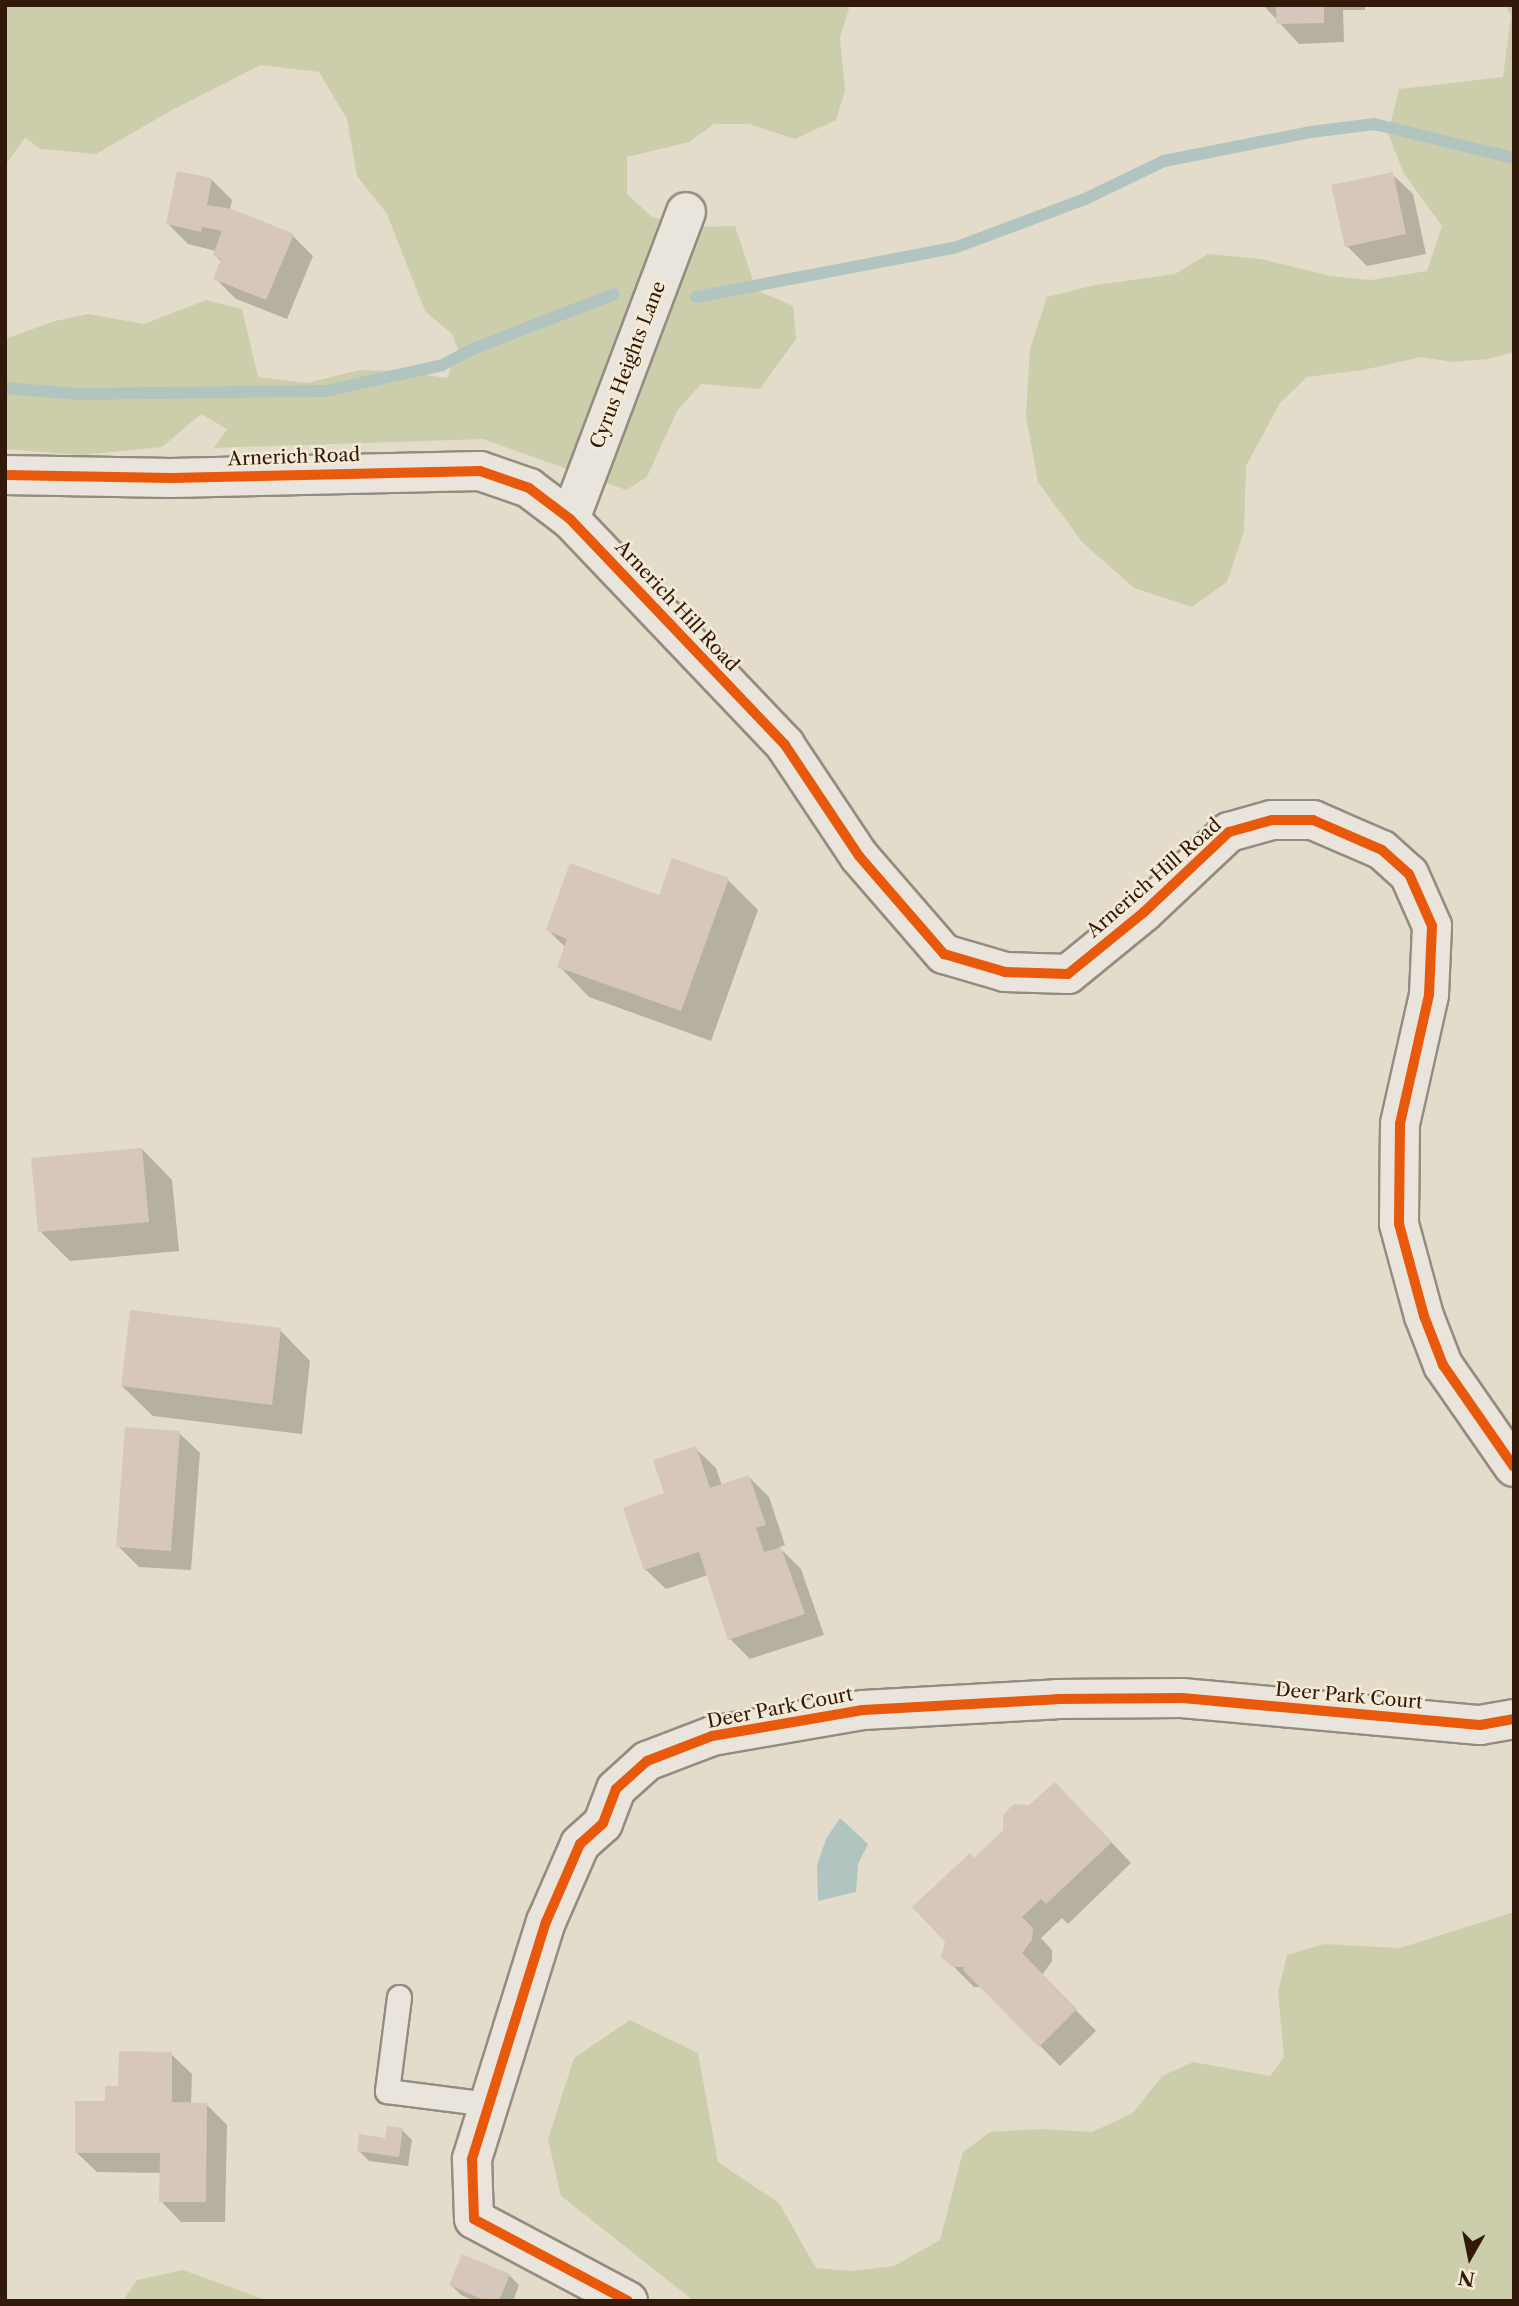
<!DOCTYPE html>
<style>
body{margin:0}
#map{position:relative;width:1519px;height:2306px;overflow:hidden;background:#e4dcca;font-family:"Libre Caslon Text",serif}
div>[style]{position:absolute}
.green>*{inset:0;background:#ccceab}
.water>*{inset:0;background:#b2c4c0}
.shadow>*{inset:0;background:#0003}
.stream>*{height:12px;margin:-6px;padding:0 6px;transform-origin:6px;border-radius:6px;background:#b2c4c0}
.building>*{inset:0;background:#d7c6bc}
.roads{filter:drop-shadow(2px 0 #948c80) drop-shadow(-2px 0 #948c80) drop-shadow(0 2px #948c80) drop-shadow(0 -2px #948c80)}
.lane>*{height:23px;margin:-11.5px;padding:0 11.5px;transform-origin:11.5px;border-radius:11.5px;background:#eae5dc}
.street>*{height:38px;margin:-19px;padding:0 19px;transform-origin:19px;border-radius:19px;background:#eae5dc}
.cycleway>*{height:10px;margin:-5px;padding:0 5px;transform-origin:5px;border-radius:5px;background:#e8590c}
span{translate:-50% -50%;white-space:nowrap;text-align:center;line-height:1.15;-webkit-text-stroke:5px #f5ead5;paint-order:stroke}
.street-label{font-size:19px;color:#311a09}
.frame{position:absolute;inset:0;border:7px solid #311a09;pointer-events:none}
.north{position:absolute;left:1435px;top:2222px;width:70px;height:70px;-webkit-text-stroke:5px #f5ead5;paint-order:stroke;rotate:189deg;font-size:19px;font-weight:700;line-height:28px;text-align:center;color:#311a09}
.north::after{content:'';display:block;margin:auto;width:24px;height:32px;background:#311a09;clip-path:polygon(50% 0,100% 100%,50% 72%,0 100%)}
</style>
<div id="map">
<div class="green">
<i style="clip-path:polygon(5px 5px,850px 5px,840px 38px,845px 91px,836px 120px,795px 139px,749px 124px,714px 124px,689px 142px,627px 157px,627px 194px,652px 217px,696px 227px,735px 226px,756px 290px,793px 306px,796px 339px,760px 389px,701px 384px,677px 411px,647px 477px,626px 490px,483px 439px,214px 448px,227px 429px,201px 414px,162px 447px,81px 455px,5px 449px,5px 339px,55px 321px,88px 314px,144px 324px,206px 300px,242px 309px,258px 377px,307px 383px,360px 370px,402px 371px,447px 378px,458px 350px,452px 334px,425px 311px,387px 214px,357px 176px,347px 119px,319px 72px,261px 65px,172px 110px,96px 154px,41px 149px,25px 138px,5px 165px)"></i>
<i style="clip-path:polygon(1505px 5px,1514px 5px,1514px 352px,1488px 359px,1452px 362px,1421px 357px,1363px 370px,1307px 377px,1280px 403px,1246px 466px,1244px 531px,1227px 582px,1192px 607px,1134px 588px,1082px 542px,1038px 482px,1026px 416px,1030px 349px,1047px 297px,1095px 285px,1175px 274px,1208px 254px,1261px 259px,1330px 276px,1371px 280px,1427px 271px,1442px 226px,1403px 172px,1388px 133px,1399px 89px,1503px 77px,1511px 16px)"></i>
<i style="clip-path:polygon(1514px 1912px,1514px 2301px,694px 2301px,561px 2196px,548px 2139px,574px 2058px,630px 2020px,698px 2053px,718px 2162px,779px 2203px,816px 2268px,852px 2271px,894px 2266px,940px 2240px,963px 2152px,990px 2132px,1041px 2129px,1092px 2132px,1133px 2113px,1162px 2076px,1193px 2062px,1270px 2076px,1284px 2057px,1278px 1992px,1287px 1955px,1324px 1944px,1400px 1948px)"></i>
<i style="clip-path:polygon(183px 2270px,263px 2299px,263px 2301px,123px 2301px,137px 2280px)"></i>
</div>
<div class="water">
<i style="clip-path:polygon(840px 1818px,868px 1844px,858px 1864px,856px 1892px,818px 1901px,817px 1865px,826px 1839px)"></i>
</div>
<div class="shadow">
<i style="clip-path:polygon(1263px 5px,1365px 5px,1365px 10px,1343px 10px,1344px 42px,1299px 44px)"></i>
<i style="clip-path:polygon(1392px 174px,1413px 194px,1426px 254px,1367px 266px,1347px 246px)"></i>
<i style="clip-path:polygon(211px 179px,232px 200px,230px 210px,293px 236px,313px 256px,287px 319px,236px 299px,215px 278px,222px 262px,215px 255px,216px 251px,188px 244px,168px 224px)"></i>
<i style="clip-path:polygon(728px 880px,758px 910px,711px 1041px,589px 997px,559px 966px,566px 948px,548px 930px)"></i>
<i style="clip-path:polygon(142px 1149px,172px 1180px,179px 1251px,70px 1261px,40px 1231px)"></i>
<i style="clip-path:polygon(280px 1330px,310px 1361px,302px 1434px,153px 1416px,122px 1386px)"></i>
<i style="clip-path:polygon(179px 1433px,200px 1453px,191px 1570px,139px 1567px,118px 1546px)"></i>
<i style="clip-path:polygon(695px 1448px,716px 1468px,722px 1486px,749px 1477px,769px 1497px,785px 1545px,779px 1547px,801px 1569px,824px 1635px,750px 1659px,730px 1639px,708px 1575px,666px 1589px,645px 1569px,667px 1494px)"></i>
<i style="clip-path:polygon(1075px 1804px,1131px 1863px,1068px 1924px,1062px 1918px,1041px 1938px,1052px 1950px,1052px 1961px,1042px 1975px,1096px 2031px,1060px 2066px,982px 1987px,974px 1987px,943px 1956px,974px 1860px)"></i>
<i style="clip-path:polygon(171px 2054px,192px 2074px,191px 2104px,206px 2104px,227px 2125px,225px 2222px,181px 2222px,161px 2201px,161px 2173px,97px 2172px,76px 2152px,106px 2103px,120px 2088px)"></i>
<i style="clip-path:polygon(402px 2130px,412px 2140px,408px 2166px,369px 2161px,359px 2151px)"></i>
<i style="clip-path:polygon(509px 2275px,519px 2285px,513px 2301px,475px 2301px,461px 2295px,451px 2285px)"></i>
</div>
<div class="stream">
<i style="left:696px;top:297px;width:263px;rotate:-10.8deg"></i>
<i style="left:954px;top:248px;width:140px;rotate:-20.5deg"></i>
<i style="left:1085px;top:199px;width:88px;rotate:-25.7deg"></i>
<i style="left:1164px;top:161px;width:150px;rotate:-11.2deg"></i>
<i style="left:1311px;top:132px;width:64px;rotate:-7.2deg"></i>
<i style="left:1374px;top:124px;width:144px;rotate:13.7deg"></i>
<i style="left:5px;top:388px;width:72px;rotate:4.8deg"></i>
<i style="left:77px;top:394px;width:248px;rotate:-0.7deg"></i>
<i style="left:325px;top:391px;width:120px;rotate:-12.5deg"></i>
<i style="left:442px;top:365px;width:37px;rotate:-27deg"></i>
<i style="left:475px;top:348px;width:149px;rotate:-21.2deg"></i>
</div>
<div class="building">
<i style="clip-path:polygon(1276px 5px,1324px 5px,1324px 23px,1276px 24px)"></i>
<i style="clip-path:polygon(177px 171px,212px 178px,207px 205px,232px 209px,294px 234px,266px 300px,213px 279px,221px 259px,213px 255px,222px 231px,202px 227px,201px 232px,166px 224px)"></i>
<i style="clip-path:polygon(1393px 172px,1406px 234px,1345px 247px,1331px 185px)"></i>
<i style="clip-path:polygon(672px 858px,729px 878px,681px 1011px,557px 967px,567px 939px,546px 930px,570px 863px,659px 895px)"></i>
<i style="clip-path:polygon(142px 1148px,149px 1222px,38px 1232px,31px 1158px)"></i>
<i style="clip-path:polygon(130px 1310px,281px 1328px,272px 1405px,121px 1386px)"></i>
<i style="clip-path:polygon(125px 1427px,180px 1431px,171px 1551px,116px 1547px)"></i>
<i style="clip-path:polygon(696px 1446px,710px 1488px,749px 1475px,766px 1525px,756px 1528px,764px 1552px,781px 1547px,805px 1614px,728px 1640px,699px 1552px,644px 1570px,623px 1508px,664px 1493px,653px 1460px)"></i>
<i style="clip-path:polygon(1055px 1782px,1112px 1842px,1046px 1904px,1041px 1899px,1022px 1917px,1033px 1928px,1032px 1940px,1022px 1953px,1077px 2009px,1039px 2047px,963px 1970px,965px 1967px,952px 1967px,941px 1957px,945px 1942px,912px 1907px,970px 1853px,974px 1858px,1003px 1830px,1003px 1815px,1014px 1804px,1029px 1805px)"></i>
<i style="clip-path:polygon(119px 2051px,172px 2052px,172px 2102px,207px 2103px,206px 2202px,159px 2202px,160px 2153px,75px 2153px,75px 2101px,105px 2101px,105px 2086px,118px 2086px)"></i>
<i style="clip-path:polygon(387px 2126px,403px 2128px,399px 2157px,357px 2151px,359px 2134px,385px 2138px)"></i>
<i style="clip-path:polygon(462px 2254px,510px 2274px,499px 2301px,486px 2301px,449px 2285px)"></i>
</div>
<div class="roads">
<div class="lane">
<i style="left:399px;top:1997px;width:95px;rotate:97.3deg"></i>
<i style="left:387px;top:2091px;width:103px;rotate:7.3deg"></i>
</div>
<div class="street">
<i style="left:5px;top:475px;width:166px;rotate:1deg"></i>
<i style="left:171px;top:478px;width:309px;rotate:-1.3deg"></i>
<i style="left:480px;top:471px;width:52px;rotate:19.1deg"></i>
<i style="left:529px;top:488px;width:51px;rotate:37.1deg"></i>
<i style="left:570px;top:519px;width:312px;rotate:46.4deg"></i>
<i style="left:785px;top:745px;width:133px;rotate:56.3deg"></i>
<i style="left:859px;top:856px;width:130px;rotate:49.1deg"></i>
<i style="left:944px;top:954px;width:64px;rotate:16.4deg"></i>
<i style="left:1005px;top:972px;width:63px;rotate:1.8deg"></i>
<i style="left:1068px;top:974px;width:98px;rotate:-39.2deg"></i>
<i style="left:1144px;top:912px;width:117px;rotate:-43.3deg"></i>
<i style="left:1229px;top:832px;width:45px;rotate:-15.6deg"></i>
<i style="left:1272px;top:820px;width:41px"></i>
<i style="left:1313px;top:820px;width:75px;rotate:23.5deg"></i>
<i style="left:1382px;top:850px;width:36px;rotate:42deg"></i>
<i style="left:1409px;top:874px;width:57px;rotate:66.1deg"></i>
<i style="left:1432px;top:926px;width:69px;rotate:92.5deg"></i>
<i style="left:1429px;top:995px;width:132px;rotate:102.7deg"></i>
<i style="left:1400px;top:1124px;width:100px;rotate:90.6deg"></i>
<i style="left:1399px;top:1224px;width:95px;rotate:74.8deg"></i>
<i style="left:1424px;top:1316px;width:53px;rotate:68.8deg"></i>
<i style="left:1443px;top:1365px;width:124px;rotate:55.2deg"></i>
<i style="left:570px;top:519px;width:328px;rotate:-69.3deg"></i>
<i style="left:628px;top:2301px;width:174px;rotate:-152deg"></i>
<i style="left:474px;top:2219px;width:60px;rotate:-91.9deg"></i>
<i style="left:472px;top:2159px;width:248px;rotate:-72.7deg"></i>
<i style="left:546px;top:1922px;width:85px;rotate:-66.4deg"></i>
<i style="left:580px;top:1844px;width:31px;rotate:-42deg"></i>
<i style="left:603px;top:1823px;width:36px;rotate:-69deg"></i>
<i style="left:616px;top:1789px;width:42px;rotate:-42.1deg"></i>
<i style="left:647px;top:1761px;width:70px;rotate:-21deg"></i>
<i style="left:712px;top:1736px;width:153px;rotate:-9.8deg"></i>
<i style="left:863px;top:1710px;width:194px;rotate:-3.2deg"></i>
<i style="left:1057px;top:1699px;width:125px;rotate:-0.5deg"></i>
<i style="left:1182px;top:1698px;width:299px;rotate:5.2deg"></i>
<i style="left:1480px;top:1725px;width:35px;rotate:-10deg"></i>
</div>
</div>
<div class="cycleway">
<i style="left:5px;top:475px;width:166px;rotate:1deg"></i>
<i style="left:171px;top:478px;width:309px;rotate:-1.3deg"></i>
<i style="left:480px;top:471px;width:52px;rotate:19.1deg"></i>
<i style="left:529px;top:488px;width:51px;rotate:37.1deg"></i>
<i style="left:570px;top:519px;width:312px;rotate:46.4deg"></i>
<i style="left:785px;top:745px;width:133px;rotate:56.3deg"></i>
<i style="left:859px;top:856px;width:130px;rotate:49.1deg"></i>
<i style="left:944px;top:954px;width:64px;rotate:16.4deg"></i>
<i style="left:1005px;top:972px;width:63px;rotate:1.8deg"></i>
<i style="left:1068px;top:974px;width:98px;rotate:-39.2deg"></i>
<i style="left:1144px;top:912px;width:117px;rotate:-43.3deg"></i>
<i style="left:1229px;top:832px;width:45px;rotate:-15.6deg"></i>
<i style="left:1272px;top:820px;width:41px"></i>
<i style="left:1313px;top:820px;width:75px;rotate:23.5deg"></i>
<i style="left:1382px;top:850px;width:36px;rotate:42deg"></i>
<i style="left:1409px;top:874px;width:57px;rotate:66.1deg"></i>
<i style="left:1432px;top:926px;width:69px;rotate:92.5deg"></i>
<i style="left:1429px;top:995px;width:132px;rotate:102.7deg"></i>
<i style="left:1400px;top:1124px;width:100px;rotate:90.6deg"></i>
<i style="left:1399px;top:1224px;width:95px;rotate:74.8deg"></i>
<i style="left:1424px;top:1316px;width:53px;rotate:68.8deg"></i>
<i style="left:1443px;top:1365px;width:124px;rotate:55.2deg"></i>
<i style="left:628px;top:2301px;width:174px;rotate:-152deg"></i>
<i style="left:474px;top:2219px;width:60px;rotate:-91.9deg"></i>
<i style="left:472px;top:2159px;width:248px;rotate:-72.7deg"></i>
<i style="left:546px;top:1922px;width:85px;rotate:-66.4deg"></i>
<i style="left:580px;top:1844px;width:31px;rotate:-42deg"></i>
<i style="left:603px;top:1823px;width:36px;rotate:-69deg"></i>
<i style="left:616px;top:1789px;width:42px;rotate:-42.1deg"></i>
<i style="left:647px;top:1761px;width:70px;rotate:-21deg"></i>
<i style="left:712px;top:1736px;width:153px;rotate:-9.8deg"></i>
<i style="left:863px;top:1710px;width:194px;rotate:-3.2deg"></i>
<i style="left:1057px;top:1699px;width:125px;rotate:-0.5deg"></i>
<i style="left:1182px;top:1698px;width:299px;rotate:5.2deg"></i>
<i style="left:1480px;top:1725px;width:35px;rotate:-10deg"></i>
</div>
<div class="street-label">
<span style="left:628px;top:365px;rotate:-69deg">Cyrus Heights Lane</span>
<span style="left:294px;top:457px;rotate:-2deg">Arnerich Road</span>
<span style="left:677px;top:606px;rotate:47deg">Arnerich Hill Road</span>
<span style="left:1154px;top:878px;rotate:-41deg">Arnerich Hill Road</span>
<span style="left:1349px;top:1696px;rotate:5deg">Deer Park Court</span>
<span style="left:780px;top:1708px;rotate:-11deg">Deer Park Court</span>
</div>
<div class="frame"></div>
<div class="north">N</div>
</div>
